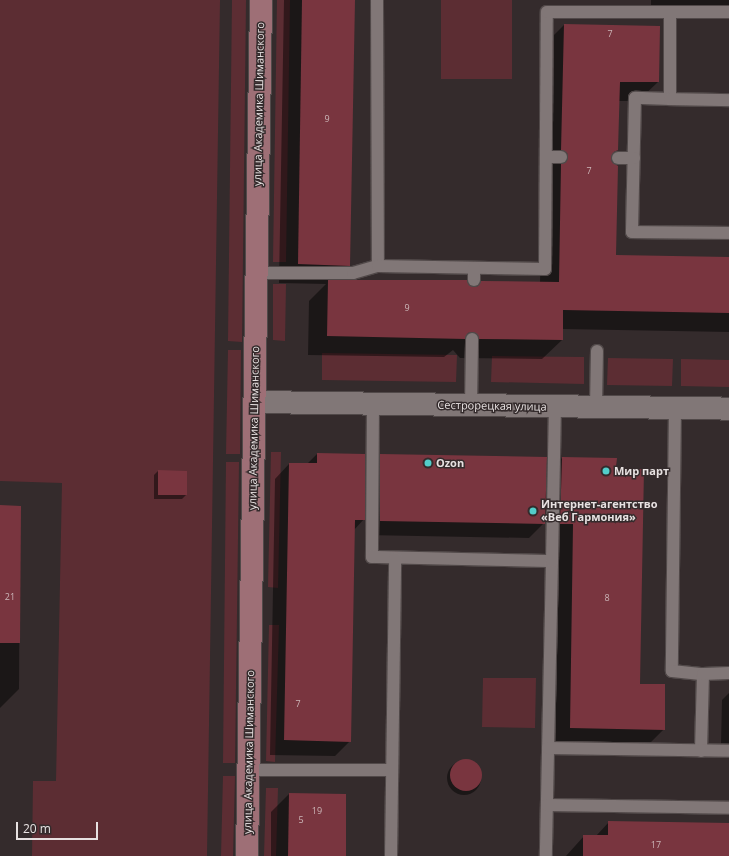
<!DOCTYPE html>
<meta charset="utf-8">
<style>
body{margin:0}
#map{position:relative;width:729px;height:856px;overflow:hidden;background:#342b2c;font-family:"Open Sans",sans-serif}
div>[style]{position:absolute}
.green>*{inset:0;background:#5c2d33}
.shadow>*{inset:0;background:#0007}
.round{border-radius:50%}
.building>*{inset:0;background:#79353f}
.roads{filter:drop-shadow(1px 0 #514949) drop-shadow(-1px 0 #514949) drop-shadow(0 1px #514949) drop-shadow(0 -1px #514949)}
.lane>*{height:12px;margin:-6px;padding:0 6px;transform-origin:6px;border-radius:6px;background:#817777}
.street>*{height:22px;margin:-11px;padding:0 11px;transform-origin:11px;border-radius:11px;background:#817777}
.secondary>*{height:22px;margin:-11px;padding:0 11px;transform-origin:11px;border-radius:11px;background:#9e6f76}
.dots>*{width:11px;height:11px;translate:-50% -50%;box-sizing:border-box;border:2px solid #342b2c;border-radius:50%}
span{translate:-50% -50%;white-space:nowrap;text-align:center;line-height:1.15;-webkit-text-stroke:3px #342b2c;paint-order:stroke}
.number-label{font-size:9px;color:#ccb6b8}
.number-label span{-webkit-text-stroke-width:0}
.street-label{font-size:11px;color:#e7e1e1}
.poi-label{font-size:11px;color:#e7e1e1;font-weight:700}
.left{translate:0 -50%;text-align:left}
.scale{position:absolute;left:16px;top:822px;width:82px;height:18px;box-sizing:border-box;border:2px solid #e7e1e1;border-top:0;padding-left:5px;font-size:12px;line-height:14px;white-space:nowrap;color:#e7e1e1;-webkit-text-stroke:3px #342b2c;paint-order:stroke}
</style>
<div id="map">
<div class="green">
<i style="clip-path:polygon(0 0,220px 0,207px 856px,32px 856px,33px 781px,56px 781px,62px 483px,0 481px)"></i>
<i style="clip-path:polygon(232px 0,246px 0,242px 342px,228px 341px)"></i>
<i style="clip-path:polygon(277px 0,290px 0,286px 262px,273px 262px)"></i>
<i style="clip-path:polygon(441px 0,512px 0,512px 79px,441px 79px)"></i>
<i style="clip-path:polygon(273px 284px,286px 284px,285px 341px,273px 340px)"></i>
<i style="clip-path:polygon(228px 350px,241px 350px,240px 454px,226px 454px)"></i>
<i style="clip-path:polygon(322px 353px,457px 355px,456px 382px,322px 380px)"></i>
<i style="clip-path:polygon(492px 356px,584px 357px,584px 384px,491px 382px)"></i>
<i style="clip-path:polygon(608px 358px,673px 359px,672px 386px,607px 385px)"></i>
<i style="clip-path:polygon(681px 359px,729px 360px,729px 387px,681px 386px)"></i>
<i style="clip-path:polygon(271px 452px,281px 452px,278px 588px,268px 587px)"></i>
<i style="clip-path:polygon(226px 462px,239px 462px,235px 763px,223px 763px)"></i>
<i style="clip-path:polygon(269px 625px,279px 625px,275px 762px,266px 761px)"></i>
<i style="clip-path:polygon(483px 678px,536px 678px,535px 728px,482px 727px)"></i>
<i style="clip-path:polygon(223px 776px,235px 776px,233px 856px,221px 856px)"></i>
<i style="clip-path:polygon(266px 788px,278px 788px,276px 856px,264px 856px)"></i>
</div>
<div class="shadow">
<i style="clip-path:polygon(284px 0,354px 0,349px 265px,333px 281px,473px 289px,482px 282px,540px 283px,545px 44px,564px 25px,659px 27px,658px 82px,638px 101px,618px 101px,617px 150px,610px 158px,615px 256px,729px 258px,729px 332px,562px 329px,562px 340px,542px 359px,460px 358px,453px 350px,444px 357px,308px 355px,309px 301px,326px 284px,279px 283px)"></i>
<i style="clip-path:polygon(651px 0,729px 0,729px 6px,651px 5px)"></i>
<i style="clip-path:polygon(317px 454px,364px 471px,381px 455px,545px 475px,562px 458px,616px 459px,639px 685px,664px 729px,649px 744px,555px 742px,559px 538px,546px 538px,546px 521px,529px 538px,365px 535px,365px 518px,354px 530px,350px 741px,335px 756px,270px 755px,275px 479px,289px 464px,307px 464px)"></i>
<i style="clip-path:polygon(158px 471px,186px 495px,182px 499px,154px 499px,154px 475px)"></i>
<i style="clip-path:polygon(0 506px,20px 507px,19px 689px,0 708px)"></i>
<i style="clip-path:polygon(729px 693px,729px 744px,721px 744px,722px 700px)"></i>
<i class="round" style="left:447px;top:761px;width:34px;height:34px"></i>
<i style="clip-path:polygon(289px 794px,345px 856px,271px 856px,271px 812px)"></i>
<i style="clip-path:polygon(609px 822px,729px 824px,729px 856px,566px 856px,584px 836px,596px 836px)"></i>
</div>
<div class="building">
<i style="clip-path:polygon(302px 0,355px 0,350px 266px,298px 264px)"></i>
<i style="clip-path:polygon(564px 24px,660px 26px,659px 82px,620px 82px,618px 150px,614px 152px,611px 158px,612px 162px,618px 166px,616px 255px,729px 257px,729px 313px,563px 310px,563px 340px,479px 339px,472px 332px,468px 333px,465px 339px,327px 336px,328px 280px,467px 280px,474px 287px,478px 286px,481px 281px,559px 282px,561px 164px,568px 157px,567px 153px,561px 150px)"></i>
<i style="clip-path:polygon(317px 453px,365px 454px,365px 520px,355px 520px,351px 742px,284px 740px,289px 463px,317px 463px)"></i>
<i style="clip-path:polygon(380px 454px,547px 457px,545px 524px,380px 521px)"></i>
<i style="clip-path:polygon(562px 457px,617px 458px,616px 469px,644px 469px,640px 684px,665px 684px,665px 730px,570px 728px,573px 524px,560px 524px)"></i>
<i style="clip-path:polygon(158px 470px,187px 471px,187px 495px,158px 495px)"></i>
<i style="clip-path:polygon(0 505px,21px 506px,20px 643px,0 643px)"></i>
<i class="round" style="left:450px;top:759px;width:32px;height:32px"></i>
<i style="clip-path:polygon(289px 793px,346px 794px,346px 856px,288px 856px)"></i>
<i style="clip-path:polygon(608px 821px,729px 823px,729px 856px,583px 856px,583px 835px,608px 835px)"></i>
</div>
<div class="roads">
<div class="lane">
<i style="left:377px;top:0;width:266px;rotate:89.8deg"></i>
<i style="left:670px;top:12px;width:87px;rotate:90deg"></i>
<i style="left:670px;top:99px;width:35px;rotate:-178deg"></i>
<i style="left:635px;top:98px;width:134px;rotate:91.3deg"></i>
<i style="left:632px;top:232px;width:97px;rotate:0.6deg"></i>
<i style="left:670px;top:99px;width:59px;rotate:1deg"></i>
<i style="left:546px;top:157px;width:15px"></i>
<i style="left:618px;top:158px;width:16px"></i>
<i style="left:257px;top:273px;width:96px"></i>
<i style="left:353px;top:273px;width:26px;rotate:-16deg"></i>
<i style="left:378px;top:266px;width:167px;rotate:1deg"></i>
<i style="left:545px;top:269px;width:257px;rotate:-89.6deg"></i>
<i style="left:547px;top:12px;width:182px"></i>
<i style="left:474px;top:280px;width:12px;rotate:-90deg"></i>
<i style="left:373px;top:404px;width:153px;rotate:90.4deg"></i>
<i style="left:372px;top:557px;width:180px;rotate:1.3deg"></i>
<i style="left:552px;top:561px;width:295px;rotate:91.2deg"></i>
<i style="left:471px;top:406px;width:67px;rotate:-89.1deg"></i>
<i style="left:596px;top:407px;width:56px;rotate:-89deg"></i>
<i style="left:675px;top:408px;width:263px;rotate:90.7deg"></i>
<i style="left:672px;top:671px;width:31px;rotate:6deg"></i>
<i style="left:703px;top:674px;width:77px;rotate:91.5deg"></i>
<i style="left:552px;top:561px;width:154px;rotate:-88.9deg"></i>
<i style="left:703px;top:674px;width:26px;rotate:-2deg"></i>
<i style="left:548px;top:748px;width:181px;rotate:0.9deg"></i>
<i style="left:248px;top:770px;width:144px"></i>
<i style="left:547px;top:805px;width:182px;rotate:0.9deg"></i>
<i style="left:391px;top:856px;width:298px;rotate:-89.2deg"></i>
</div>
<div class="street">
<i style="left:255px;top:402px;width:474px;rotate:0.8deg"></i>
</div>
<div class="secondary">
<i style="left:247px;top:856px;width:856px;rotate:-89.06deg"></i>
</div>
</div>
<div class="dots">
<i style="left:428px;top:463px;background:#53cdca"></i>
<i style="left:606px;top:471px;background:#53cdca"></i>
<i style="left:533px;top:511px;background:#53cdca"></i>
</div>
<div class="number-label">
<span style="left:610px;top:34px">7</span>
<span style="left:327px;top:119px">9</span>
<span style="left:589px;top:171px">7</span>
<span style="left:407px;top:308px">9</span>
<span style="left:10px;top:597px">21</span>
<span style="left:607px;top:598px">8</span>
<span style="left:298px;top:704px">7</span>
<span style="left:317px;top:811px">19</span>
<span style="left:301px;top:820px">5</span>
<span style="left:656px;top:845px">17</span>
</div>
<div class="street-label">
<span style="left:259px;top:104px;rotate:-89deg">улица Академика Шиманского</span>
<span style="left:492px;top:406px;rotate:1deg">Сестрорецкая улица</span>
<span style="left:254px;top:428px;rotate:-89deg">улица Академика Шиманского</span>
<span style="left:249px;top:752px;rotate:-89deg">улица Академика Шиманского</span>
</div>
<div class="poi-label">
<span class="left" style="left:436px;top:463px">Ozon</span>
<span class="left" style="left:614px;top:471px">Мир парт</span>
<span class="left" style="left:541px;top:511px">Интернет-агентство<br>«Веб Гармония»</span>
</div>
<div class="scale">20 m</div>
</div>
